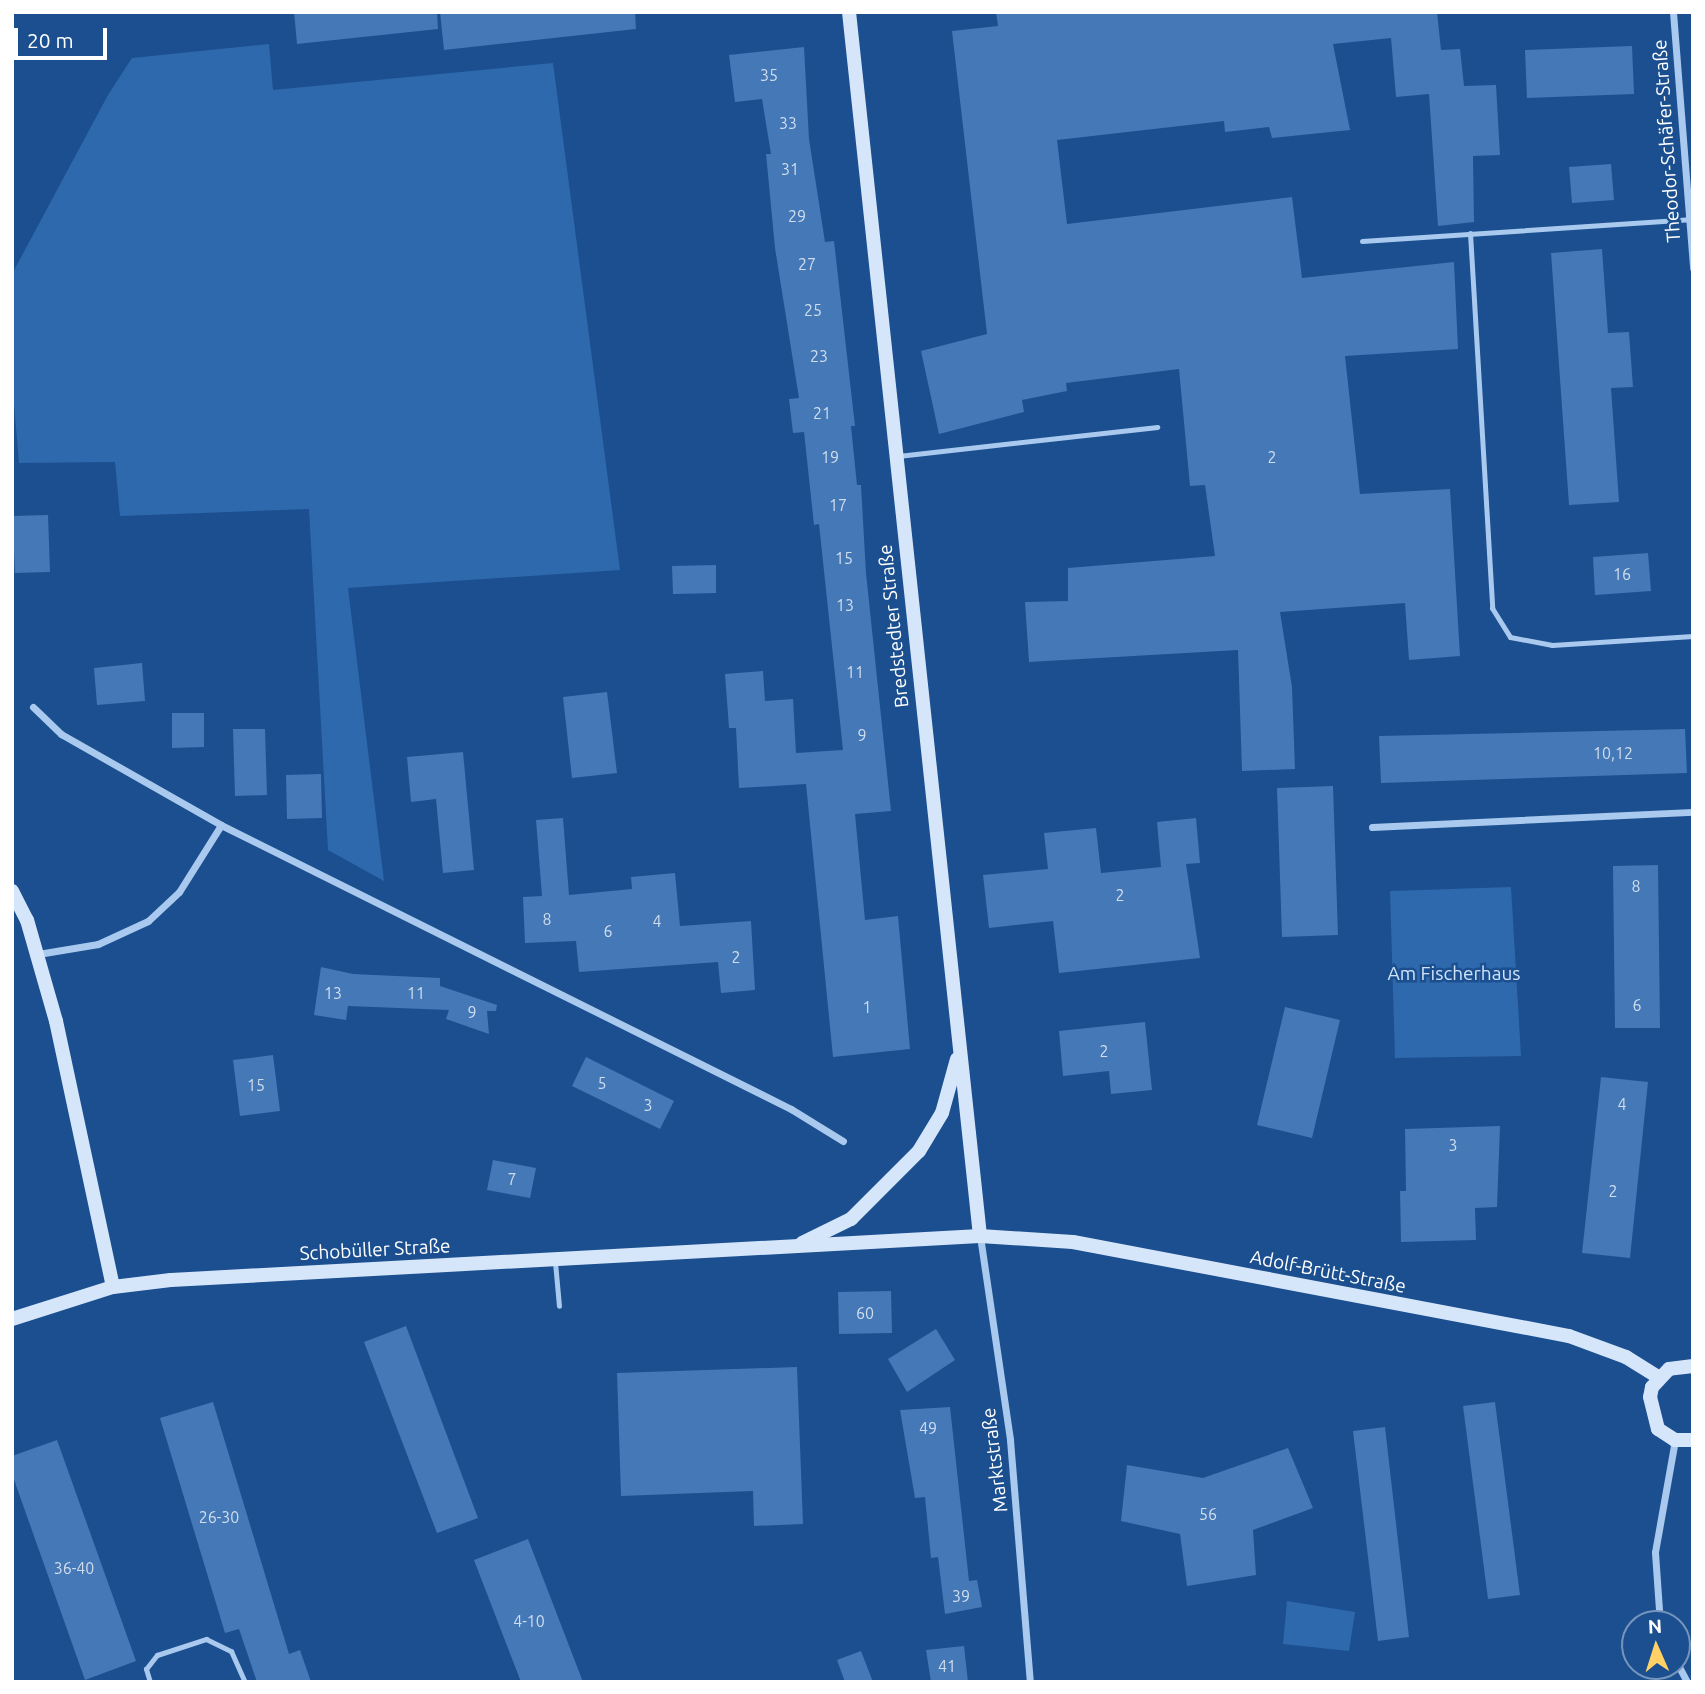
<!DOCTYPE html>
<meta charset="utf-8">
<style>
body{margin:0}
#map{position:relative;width:1705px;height:1694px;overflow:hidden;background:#1b4f8f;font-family:Ubuntu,sans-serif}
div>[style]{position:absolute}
.green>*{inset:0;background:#2e69ad}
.building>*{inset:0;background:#4478b7}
.service>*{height:5px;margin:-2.5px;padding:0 2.5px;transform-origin:2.5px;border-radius:2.5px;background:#a9c9ee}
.minor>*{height:7px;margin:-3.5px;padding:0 3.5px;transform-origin:3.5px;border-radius:3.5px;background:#a9c9ee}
.secondary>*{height:14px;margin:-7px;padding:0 7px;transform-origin:7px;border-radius:7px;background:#d6e6fa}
span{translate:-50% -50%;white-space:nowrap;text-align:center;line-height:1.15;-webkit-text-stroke:5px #1b4f8f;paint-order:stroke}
.number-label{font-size:16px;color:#d0dded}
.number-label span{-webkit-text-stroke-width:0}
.street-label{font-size:19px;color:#fff}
.park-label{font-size:19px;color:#cfe3fa}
.frame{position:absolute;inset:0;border:14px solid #fff;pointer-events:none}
.north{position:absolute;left:1621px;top:1610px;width:70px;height:70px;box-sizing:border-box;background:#1b4f8f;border:2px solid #7695bc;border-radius:50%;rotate:357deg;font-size:19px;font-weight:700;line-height:28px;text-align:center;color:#fff}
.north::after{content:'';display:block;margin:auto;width:24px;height:32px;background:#ffd166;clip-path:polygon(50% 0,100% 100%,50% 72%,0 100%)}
.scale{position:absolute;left:14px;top:28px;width:93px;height:32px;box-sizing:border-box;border:4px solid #fff;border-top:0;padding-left:9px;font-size:21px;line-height:24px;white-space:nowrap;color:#fff;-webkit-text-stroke:5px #1b4f8f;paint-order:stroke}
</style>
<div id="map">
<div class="green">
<i style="clip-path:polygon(269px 44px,273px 90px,553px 63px,620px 570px,348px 588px,384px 881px,328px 850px,309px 509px,120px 516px,115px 462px,19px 463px,12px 381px,12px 274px,108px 95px,132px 58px)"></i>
<i style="clip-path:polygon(1511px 887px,1521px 1056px,1395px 1058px,1390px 891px)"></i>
<i style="clip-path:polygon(1287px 1601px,1355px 1612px,1349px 1651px,1283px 1644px)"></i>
</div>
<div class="building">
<i style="clip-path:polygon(294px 12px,437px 12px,438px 29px,297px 44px)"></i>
<i style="clip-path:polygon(440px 12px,635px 12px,636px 29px,444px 50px)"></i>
<i style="clip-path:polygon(996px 12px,1437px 12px,1441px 50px,1460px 49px,1464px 86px,1496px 85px,1500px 155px,1473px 156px,1474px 222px,1438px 226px,1429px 94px,1396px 97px,1391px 38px,1333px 44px,1350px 130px,1272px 138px,1269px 127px,1225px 132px,1224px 121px,1057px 140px,1067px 224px,1292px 197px,1302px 278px,1454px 262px,1458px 349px,1345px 356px,1360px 494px,1450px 489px,1460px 656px,1409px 660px,1405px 603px,1280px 612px,1292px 687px,1295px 769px,1242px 771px,1238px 650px,1029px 662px,1025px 602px,1068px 601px,1068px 568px,1215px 556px,1205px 485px,1190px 486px,1179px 369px,1066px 383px,1067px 391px,1022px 400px,1024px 412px,939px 434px,921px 351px,987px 334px,952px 31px,998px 26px)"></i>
<i style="clip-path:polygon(1632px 46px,1634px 94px,1527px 98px,1525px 50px)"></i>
<i style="clip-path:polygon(804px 47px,809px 139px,825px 242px,834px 241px,855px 426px,851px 426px,857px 485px,861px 485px,866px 573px,891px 811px,855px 814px,865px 920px,898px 916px,910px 1049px,833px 1057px,806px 784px,739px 788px,736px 728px,729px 728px,725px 674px,763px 671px,765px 701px,793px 699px,796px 753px,843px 750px,819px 524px,814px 525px,804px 432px,793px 433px,789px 399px,799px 398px,775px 248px,766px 154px,771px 154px,762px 99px,735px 102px,729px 55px)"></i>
<i style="clip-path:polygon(1611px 164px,1614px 200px,1572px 203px,1569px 167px)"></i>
<i style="clip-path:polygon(1602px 249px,1608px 333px,1629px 332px,1633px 387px,1611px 388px,1619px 502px,1569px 505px,1551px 253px)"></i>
<i style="clip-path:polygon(48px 515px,50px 572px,15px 573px,12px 516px)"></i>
<i style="clip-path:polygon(1648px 553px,1651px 591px,1595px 595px,1593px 557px)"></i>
<i style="clip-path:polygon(716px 565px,716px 593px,673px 594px,672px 566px)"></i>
<i style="clip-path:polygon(142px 663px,145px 701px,97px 705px,94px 668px)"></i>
<i style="clip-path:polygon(607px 692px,617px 773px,572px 778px,563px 697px)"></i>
<i style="clip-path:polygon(172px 713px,204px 713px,204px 747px,172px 748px)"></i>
<i style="clip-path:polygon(233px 729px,265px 729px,267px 795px,235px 796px)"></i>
<i style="clip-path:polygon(1685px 729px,1687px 773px,1381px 783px,1379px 736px)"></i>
<i style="clip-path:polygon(463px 752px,474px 870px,443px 873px,436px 799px,411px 802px,407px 757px)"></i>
<i style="clip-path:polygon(321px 774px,322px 818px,287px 819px,286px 775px)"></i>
<i style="clip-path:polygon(1333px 786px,1338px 935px,1282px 937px,1277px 788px)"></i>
<i style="clip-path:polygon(563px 818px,569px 895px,632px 889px,631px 877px,675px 873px,680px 926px,751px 921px,755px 990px,721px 993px,718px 962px,579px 972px,576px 941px,525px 943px,523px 897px,542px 896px,536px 820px)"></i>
<i style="clip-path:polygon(1196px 818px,1200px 863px,1186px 864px,1200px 958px,1059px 973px,1053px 921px,989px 928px,983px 875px,1048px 869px,1044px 833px,1096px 828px,1101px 873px,1161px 867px,1157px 822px)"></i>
<i style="clip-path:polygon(1658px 865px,1660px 1028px,1615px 1028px,1613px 866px)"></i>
<i style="clip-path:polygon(321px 967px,353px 974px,440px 978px,440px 986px,497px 1005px,496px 1011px,487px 1011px,489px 1034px,446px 1019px,449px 1010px,348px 1006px,346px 1020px,314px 1015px)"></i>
<i style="clip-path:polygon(1285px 1007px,1340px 1020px,1312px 1138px,1257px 1125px)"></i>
<i style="clip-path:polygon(1145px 1022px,1152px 1090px,1111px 1094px,1109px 1071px,1063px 1076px,1059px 1031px)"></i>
<i style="clip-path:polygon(273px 1055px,280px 1111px,240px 1116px,233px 1060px)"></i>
<i style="clip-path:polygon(586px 1057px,674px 1101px,660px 1129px,572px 1086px)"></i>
<i style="clip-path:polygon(1601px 1077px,1648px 1082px,1630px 1258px,1582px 1253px)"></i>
<i style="clip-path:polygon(1500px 1126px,1497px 1207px,1475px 1208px,1476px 1240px,1401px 1242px,1400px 1191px,1406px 1191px,1405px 1129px)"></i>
<i style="clip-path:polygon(493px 1160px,536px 1168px,530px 1198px,487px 1190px)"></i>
<i style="clip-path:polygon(891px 1291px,892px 1333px,839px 1334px,838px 1292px)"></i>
<i style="clip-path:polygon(406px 1326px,478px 1518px,437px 1533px,364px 1342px)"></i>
<i style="clip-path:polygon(936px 1329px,955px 1360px,907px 1392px,888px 1359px)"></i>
<i style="clip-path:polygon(797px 1367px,803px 1524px,754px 1526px,753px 1491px,621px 1496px,617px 1373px)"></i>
<i style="clip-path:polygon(213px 1402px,289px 1654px,300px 1650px,311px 1682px,257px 1682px,239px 1629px,225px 1633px,160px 1418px)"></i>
<i style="clip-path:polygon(1495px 1402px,1520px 1595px,1488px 1599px,1463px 1406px)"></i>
<i style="clip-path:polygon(950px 1407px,969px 1581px,977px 1580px,982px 1607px,945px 1614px,938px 1557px,931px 1558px,925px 1497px,915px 1498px,900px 1410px)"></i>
<i style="clip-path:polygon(1385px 1427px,1409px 1637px,1378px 1641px,1353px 1431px)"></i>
<i style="clip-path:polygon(57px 1440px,136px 1661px,85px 1680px,12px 1474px,12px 1456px)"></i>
<i style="clip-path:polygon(1288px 1448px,1313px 1508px,1253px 1530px,1256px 1575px,1187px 1586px,1180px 1534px,1121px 1521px,1127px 1465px,1203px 1478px)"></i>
<i style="clip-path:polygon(528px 1539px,583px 1682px,521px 1682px,474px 1560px)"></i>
<i style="clip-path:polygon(964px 1646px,968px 1682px,931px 1682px,926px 1650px)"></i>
<i style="clip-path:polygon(861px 1651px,873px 1682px,845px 1682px,837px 1660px)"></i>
</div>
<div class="service">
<i style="left:1470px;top:233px;width:376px;rotate:86.6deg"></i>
<i style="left:1492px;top:608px;width:34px;rotate:58deg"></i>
<i style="left:1510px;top:637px;width:43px;rotate:10.8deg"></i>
<i style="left:1552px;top:645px;width:141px;rotate:-3.7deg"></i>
<i style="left:1362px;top:241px;width:332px;rotate:-3.8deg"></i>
<i style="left:898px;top:456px;width:261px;rotate:-6.4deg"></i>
<i style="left:555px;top:1262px;width:44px;rotate:84.8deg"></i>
<i style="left:150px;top:1682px;width:14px;rotate:-107deg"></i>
<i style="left:146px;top:1669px;width:18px;rotate:-52deg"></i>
<i style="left:157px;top:1655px;width:52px;rotate:-18.1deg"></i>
<i style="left:206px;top:1639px;width:28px;rotate:26deg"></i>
<i style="left:231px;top:1651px;width:34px;rotate:66deg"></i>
</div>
<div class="minor">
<i style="left:1673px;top:12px;width:257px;rotate:85.5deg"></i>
<i style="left:33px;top:707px;width:39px;rotate:44deg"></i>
<i style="left:61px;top:734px;width:184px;rotate:29.6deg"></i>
<i style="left:1372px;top:827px;width:321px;rotate:-2.7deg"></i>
<i style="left:38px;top:954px;width:61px;rotate:-9.5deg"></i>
<i style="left:98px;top:944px;width:55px;rotate:-24.7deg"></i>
<i style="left:148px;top:921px;width:42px;rotate:-43.1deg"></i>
<i style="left:179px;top:892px;width:79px;rotate:-57.9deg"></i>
<i style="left:221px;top:825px;width:637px;rotate:26.48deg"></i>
<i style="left:791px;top:1109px;width:61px;rotate:31.6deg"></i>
<i style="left:980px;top:1236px;width:206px;rotate:81.6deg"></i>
<i style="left:1010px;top:1440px;width:243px;rotate:85.3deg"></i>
<i style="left:1660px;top:1624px;width:72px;rotate:-94deg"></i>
<i style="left:1655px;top:1552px;width:114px;rotate:-79.9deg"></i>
<i style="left:1677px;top:1663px;width:21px;rotate:62deg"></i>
</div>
<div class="secondary">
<i style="left:849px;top:12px;width:1231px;rotate:83.89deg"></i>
<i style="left:12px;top:891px;width:33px;rotate:63deg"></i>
<i style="left:27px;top:920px;width:105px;rotate:74deg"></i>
<i style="left:56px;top:1021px;width:272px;rotate:77.9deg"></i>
<i style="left:802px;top:1243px;width:55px;rotate:-26.1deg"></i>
<i style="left:851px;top:1219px;width:96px;rotate:-45deg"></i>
<i style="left:919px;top:1151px;width:44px;rotate:-58.8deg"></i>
<i style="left:942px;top:1113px;width:56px;rotate:-74.5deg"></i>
<i style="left:12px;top:1319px;width:106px;rotate:-17.6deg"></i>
<i style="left:113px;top:1287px;width:58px;rotate:-6.9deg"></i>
<i style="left:171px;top:1280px;width:810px;rotate:-3.11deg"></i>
<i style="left:980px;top:1236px;width:93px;rotate:3.7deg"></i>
<i style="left:1073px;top:1242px;width:505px;rotate:10.73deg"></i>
<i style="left:1569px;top:1336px;width:61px;rotate:20.2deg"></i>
<i style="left:1626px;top:1357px;width:39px;rotate:32deg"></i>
<i style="left:1693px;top:1366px;width:24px;rotate:173deg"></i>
<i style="left:1669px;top:1369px;width:25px;rotate:133deg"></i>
<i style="left:1652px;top:1387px;width:10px;rotate:101deg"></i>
<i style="left:1650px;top:1397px;width:33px;rotate:76deg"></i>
<i style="left:1658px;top:1429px;width:20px;rotate:33deg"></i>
<i style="left:1675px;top:1440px;width:18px"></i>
</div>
<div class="number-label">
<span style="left:769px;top:75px">35</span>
<span style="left:788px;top:123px">33</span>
<span style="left:790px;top:169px">31</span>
<span style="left:797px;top:216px">29</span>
<span style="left:807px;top:264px">27</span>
<span style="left:813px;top:310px">25</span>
<span style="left:819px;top:356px">23</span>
<span style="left:822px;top:413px">21</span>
<span style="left:830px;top:457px">19</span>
<span style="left:1272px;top:457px">2</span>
<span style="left:838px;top:505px">17</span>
<span style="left:844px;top:558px">15</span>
<span style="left:1622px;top:574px">16</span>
<span style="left:845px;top:605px">13</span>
<span style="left:855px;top:672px">11</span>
<span style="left:862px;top:735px">9</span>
<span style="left:1613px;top:753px">10,12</span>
<span style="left:1636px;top:886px">8</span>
<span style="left:1120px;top:895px">2</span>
<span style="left:547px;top:919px">8</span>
<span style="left:657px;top:921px">4</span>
<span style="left:608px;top:931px">6</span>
<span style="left:736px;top:957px">2</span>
<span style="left:333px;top:993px">13</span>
<span style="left:416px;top:993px">11</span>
<span style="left:1637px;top:1005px">6</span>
<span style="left:867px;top:1007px">1</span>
<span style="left:472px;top:1012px">9</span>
<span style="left:1104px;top:1051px">2</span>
<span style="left:602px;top:1083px">5</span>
<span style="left:256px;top:1085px">15</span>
<span style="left:1622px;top:1104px">4</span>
<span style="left:648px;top:1105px">3</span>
<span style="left:1453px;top:1145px">3</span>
<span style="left:512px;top:1179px">7</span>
<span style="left:1613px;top:1191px">2</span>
<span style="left:865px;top:1313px">60</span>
<span style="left:928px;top:1428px">49</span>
<span style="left:1208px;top:1514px">56</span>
<span style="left:219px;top:1517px">26-30</span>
<span style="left:74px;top:1568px">36-40</span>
<span style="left:961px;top:1596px">39</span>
<span style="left:529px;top:1621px">4-10</span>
<span style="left:947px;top:1666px">41</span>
</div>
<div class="street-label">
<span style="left:1667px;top:141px;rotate:-94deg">Theodor-Schäfer-Straße</span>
<span style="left:894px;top:626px;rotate:-96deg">Bredstedter Straße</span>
<span style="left:375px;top:1250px;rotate:-3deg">Schobüller Straße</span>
<span style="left:1328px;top:1272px;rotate:11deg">Adolf-Brütt-Straße</span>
<span style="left:995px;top:1460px;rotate:-97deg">Marktstraße</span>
</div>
<div class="park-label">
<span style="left:1454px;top:974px">Am Fischerhaus</span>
</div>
<div class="frame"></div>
<div class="north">N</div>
<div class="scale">20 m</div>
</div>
